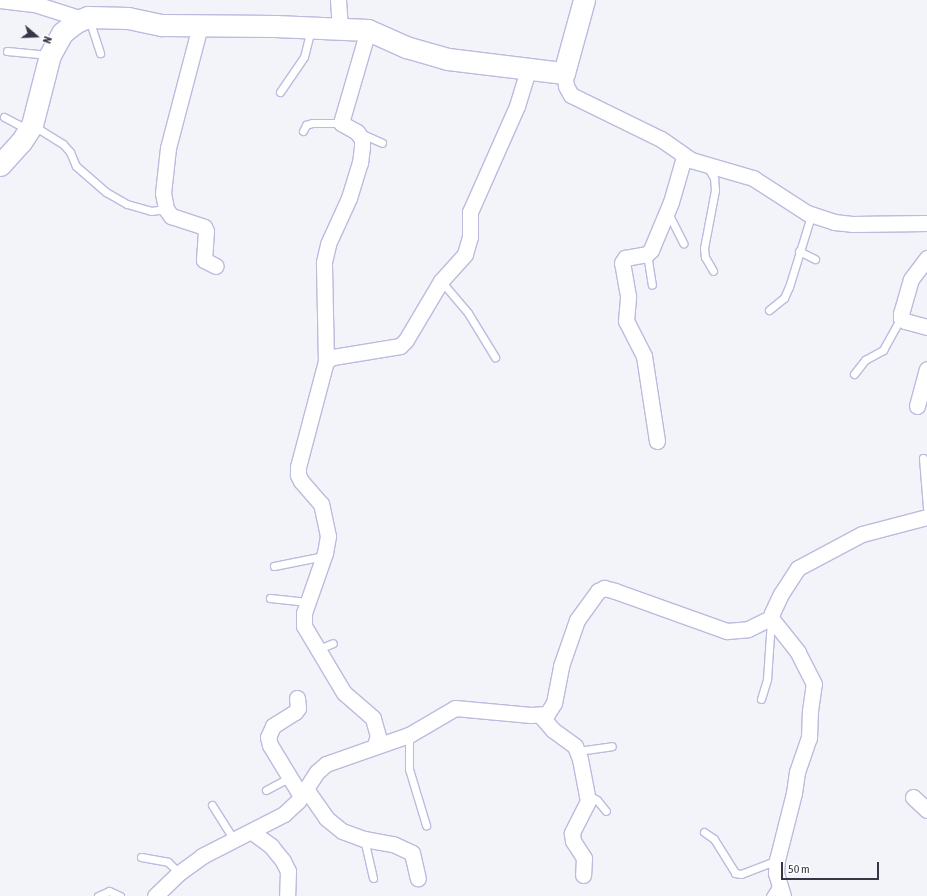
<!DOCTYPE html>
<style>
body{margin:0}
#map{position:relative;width:927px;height:896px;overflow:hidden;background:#f3f3fa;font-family:"Asap Condensed",sans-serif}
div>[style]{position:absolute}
.roads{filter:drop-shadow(1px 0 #bbbbde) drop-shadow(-1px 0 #bbbbde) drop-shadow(0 1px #bbbbde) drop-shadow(0 -1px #bbbbde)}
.lane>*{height:7px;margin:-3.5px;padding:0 3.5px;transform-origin:3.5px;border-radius:3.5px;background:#fff}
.street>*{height:15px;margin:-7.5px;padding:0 7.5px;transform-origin:7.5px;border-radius:7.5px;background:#fff}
.secondary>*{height:21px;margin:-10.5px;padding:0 10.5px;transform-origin:10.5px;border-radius:10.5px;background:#fff}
span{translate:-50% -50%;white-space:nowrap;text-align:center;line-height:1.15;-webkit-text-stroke:3px #fff;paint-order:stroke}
.north{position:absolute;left:16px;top:16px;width:40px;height:40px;-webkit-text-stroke:3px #fff;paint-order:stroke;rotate:109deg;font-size:11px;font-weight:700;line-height:16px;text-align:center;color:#363644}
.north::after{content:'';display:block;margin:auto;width:14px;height:18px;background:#363644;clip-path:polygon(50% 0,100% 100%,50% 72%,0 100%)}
.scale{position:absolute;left:781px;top:862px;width:98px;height:18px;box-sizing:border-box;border:2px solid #363644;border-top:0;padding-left:5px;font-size:12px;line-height:14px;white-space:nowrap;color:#363644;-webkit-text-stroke:3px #fff;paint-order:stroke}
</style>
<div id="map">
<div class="roads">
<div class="lane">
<i style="left:89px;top:19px;width:36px;rotate:72deg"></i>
<i style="left:7px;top:51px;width:42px;rotate:5.4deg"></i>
<i style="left:280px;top:92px;width:42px;rotate:-55.6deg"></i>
<i style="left:304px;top:57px;width:29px;rotate:-76deg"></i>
<i style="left:4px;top:117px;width:26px;rotate:28deg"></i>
<i style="left:34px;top:126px;width:34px;rotate:32deg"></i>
<i style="left:63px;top:144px;width:11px;rotate:49deg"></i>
<i style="left:70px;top:152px;width:15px;rotate:67deg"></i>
<i style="left:76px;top:166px;width:40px;rotate:41deg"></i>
<i style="left:106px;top:192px;width:24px;rotate:30deg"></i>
<i style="left:127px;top:204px;width:25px;rotate:16deg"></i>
<i style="left:151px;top:211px;width:15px;rotate:-8deg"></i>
<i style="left:303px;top:131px;width:7px;rotate:-63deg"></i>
<i style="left:306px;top:125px;width:6px;rotate:-18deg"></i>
<i style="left:312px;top:123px;width:29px"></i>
<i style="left:360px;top:133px;width:24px;rotate:24deg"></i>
<i style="left:708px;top:168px;width:12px;rotate:59deg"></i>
<i style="left:714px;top:178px;width:12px;rotate:85deg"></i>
<i style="left:715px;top:190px;width:59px;rotate:100.7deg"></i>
<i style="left:704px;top:248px;width:9px;rotate:84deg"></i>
<i style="left:705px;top:257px;width:16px;rotate:60deg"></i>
<i style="left:668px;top:213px;width:34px;rotate:63deg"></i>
<i style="left:799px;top:251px;width:18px;rotate:27deg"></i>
<i style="left:647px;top:254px;width:31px;rotate:81deg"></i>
<i style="left:441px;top:281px;width:42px;rotate:49.8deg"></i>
<i style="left:468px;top:313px;width:52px;rotate:58.5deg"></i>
<i style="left:769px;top:310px;width:19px;rotate:-39deg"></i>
<i style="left:784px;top:298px;width:12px;rotate:-66deg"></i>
<i style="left:789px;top:287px;width:74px;rotate:-72.8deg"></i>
<i style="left:811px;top:216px;width:3px;rotate:-135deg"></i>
<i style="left:854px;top:374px;width:18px;rotate:-52deg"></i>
<i style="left:865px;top:360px;width:21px;rotate:-29deg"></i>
<i style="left:883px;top:350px;width:37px;rotate:-61deg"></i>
<i style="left:923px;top:458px;width:50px;rotate:85.4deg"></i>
<i style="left:274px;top:566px;width:51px;rotate:-11.3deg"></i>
<i style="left:270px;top:598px;width:38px;rotate:6deg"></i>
<i style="left:316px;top:650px;width:18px;rotate:-22deg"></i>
<i style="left:761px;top:699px;width:21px;rotate:-73deg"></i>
<i style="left:767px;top:679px;width:59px;rotate:-86.1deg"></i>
<i style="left:409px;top:735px;width:34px;rotate:90deg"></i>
<i style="left:409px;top:769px;width:59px;rotate:73.1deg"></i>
<i style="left:578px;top:751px;width:34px;rotate:-8deg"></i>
<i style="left:266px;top:790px;width:27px;rotate:-28deg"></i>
<i style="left:588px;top:795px;width:10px;rotate:29deg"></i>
<i style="left:597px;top:800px;width:14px;rotate:51deg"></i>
<i style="left:212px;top:805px;width:41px;rotate:57.8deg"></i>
<i style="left:704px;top:832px;width:12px;rotate:35deg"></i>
<i style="left:714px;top:839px;width:40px;rotate:58deg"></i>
<i style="left:735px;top:873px;width:6px;rotate:9deg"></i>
<i style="left:741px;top:874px;width:39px;rotate:-21deg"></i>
<i style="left:364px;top:839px;width:40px;rotate:77deg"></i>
<i style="left:141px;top:857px;width:27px;rotate:10deg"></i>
<i style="left:168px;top:862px;width:16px;rotate:45deg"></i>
<i style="left:98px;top:896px;width:12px;rotate:-24deg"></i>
<i style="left:109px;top:891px;width:12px;rotate:24deg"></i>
<i style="left:770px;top:896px;width:15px;rotate:-58deg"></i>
</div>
<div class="street">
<i style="left:0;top:0;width:38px;rotate:7deg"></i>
<i style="left:38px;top:5px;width:46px;rotate:17.7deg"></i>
<i style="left:338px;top:0;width:30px;rotate:86deg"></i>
<i style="left:200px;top:26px;width:126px;rotate:104.7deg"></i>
<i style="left:168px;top:148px;width:45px;rotate:96.3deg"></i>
<i style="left:163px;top:193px;width:16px;rotate:79deg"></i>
<i style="left:166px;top:209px;width:9px;rotate:54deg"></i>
<i style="left:171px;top:216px;width:35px;rotate:18deg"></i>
<i style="left:204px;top:227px;width:4px;rotate:63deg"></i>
<i style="left:206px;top:231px;width:29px;rotate:94deg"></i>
<i style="left:204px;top:260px;width:13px;rotate:27deg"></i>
<i style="left:564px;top:73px;width:13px;rotate:81deg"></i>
<i style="left:566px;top:86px;width:10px;rotate:61deg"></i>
<i style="left:571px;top:95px;width:100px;rotate:26.1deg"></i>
<i style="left:661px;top:139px;width:37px;rotate:35deg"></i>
<i style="left:691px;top:160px;width:65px;rotate:16.2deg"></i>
<i style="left:753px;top:178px;width:64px;rotate:32.9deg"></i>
<i style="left:807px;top:213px;width:28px;rotate:18deg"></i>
<i style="left:834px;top:222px;width:18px;rotate:6deg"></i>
<i style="left:852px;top:224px;width:75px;rotate:-0.8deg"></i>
<i style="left:927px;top:258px;width:26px;rotate:127deg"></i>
<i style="left:911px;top:279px;width:35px;rotate:106deg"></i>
<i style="left:901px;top:313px;width:5px;rotate:90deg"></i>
<i style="left:901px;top:318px;width:5px;rotate:37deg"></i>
<i style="left:905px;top:321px;width:23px;rotate:15deg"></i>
<i style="left:326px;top:361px;width:99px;rotate:-91.2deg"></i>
<i style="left:324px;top:262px;width:18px;rotate:-77deg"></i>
<i style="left:328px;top:244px;width:51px;rotate:-65.5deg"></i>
<i style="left:349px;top:198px;width:37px;rotate:-73deg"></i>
<i style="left:360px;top:163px;width:16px;rotate:-83deg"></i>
<i style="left:362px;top:147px;width:8px;rotate:-90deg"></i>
<i style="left:362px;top:139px;width:9px;rotate:-126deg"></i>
<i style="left:357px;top:132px;width:18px;rotate:-151deg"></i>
<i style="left:341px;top:123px;width:97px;rotate:-73.8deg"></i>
<i style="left:917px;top:406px;width:38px;rotate:-75deg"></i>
<i style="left:657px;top:441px;width:86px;rotate:-98.7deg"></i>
<i style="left:644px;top:356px;width:39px;rotate:-117deg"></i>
<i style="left:626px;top:321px;width:25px;rotate:-85deg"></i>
<i style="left:628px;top:296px;width:34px;rotate:-100deg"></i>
<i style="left:622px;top:263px;width:6px;rotate:-59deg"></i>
<i style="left:625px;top:258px;width:22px;rotate:-10deg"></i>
<i style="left:647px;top:254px;width:6px;rotate:-45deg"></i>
<i style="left:651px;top:250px;width:52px;rotate:-67.4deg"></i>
<i style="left:671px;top:202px;width:47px;rotate:-73.9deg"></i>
<i style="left:297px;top:698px;width:10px;rotate:84deg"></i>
<i style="left:298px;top:708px;width:5px;rotate:127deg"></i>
<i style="left:295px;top:712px;width:26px;rotate:148deg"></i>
<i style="left:273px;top:726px;width:12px;rotate:114deg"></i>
<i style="left:268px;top:737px;width:8px;rotate:76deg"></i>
<i style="left:270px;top:745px;width:60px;rotate:58.7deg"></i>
<i style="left:540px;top:715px;width:20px;rotate:49deg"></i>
<i style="left:553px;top:730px;width:27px;rotate:36deg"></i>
<i style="left:575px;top:746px;width:14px;rotate:69deg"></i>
<i style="left:580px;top:759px;width:43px;rotate:79.2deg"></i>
<i style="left:588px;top:801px;width:36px;rotate:117deg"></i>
<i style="left:572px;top:833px;width:8px;rotate:83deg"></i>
<i style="left:573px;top:841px;width:20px;rotate:57deg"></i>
<i style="left:584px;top:858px;width:17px;rotate:93deg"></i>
<i style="left:375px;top:745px;width:9px;rotate:-72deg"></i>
<i style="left:378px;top:736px;width:19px;rotate:-106deg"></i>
<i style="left:373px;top:718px;width:38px;rotate:-139deg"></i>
<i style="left:344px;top:693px;width:78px;rotate:-120.8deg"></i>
<i style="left:304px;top:626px;width:13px;rotate:-90deg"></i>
<i style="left:304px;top:613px;width:64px;rotate:-70.7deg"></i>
<i style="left:325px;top:553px;width:17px;rotate:-80deg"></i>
<i style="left:328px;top:536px;width:33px;rotate:-102deg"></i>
<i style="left:321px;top:504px;width:30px;rotate:-131deg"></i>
<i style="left:301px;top:481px;width:7px;rotate:-117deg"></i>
<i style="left:298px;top:475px;width:8px;rotate:-90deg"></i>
<i style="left:298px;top:467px;width:110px;rotate:-75.2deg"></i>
<i style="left:326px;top:361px;width:8px;rotate:-30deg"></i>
<i style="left:333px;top:357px;width:68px;rotate:-9.3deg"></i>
<i style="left:400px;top:346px;width:8px;rotate:-45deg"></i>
<i style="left:406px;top:340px;width:69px;rotate:-59.3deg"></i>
<i style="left:441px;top:281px;width:36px;rotate:-48deg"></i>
<i style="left:465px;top:254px;width:18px;rotate:-74deg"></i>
<i style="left:470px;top:237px;width:25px;rotate:-90deg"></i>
<i style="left:470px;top:212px;width:116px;rotate:-66.1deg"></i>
<i style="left:517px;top:106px;width:39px;rotate:-73deg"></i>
<i style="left:306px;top:789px;width:35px;rotate:55deg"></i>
<i style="left:326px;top:818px;width:21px;rotate:39deg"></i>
<i style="left:342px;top:831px;width:23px;rotate:20deg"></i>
<i style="left:364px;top:839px;width:29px;rotate:10deg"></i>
<i style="left:393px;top:844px;width:21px;rotate:25deg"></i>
<i style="left:412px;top:853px;width:26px;rotate:77deg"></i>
<i style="left:913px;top:797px;width:19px;rotate:43deg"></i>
<i style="left:252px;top:832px;width:24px;rotate:36deg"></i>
<i style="left:271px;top:846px;width:19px;rotate:51deg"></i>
<i style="left:283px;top:861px;width:11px;rotate:63deg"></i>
<i style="left:288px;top:871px;width:25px;rotate:92deg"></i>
<i style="left:155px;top:896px;width:33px;rotate:-44deg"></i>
<i style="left:179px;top:873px;width:29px;rotate:-36deg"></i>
<i style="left:202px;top:856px;width:92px;rotate:-27.1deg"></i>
<i style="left:284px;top:814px;width:19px;rotate:-43deg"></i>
<i style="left:298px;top:801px;width:35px;rotate:-57deg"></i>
<i style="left:317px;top:772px;width:12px;rotate:-42deg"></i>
<i style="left:326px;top:764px;width:88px;rotate:-19.3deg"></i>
<i style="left:409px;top:735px;width:53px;rotate:-30.4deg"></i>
<i style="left:455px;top:708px;width:76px;rotate:5.3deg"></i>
<i style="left:531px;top:715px;width:16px;rotate:-4deg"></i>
<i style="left:547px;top:714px;width:13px;rotate:-58deg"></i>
<i style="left:554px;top:703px;width:38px;rotate:-79deg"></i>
<i style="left:561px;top:666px;width:49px;rotate:-70.8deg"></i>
<i style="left:577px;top:620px;width:36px;rotate:-54deg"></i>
<i style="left:598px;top:591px;width:7px;rotate:-27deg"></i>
<i style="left:604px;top:588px;width:11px;rotate:15deg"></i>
<i style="left:615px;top:591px;width:119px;rotate:19.7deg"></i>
<i style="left:727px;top:631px;width:21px;rotate:-5deg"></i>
<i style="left:748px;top:629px;width:25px;rotate:-26deg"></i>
<i style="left:783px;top:896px;width:24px;rotate:-107deg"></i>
<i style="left:776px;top:873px;width:13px;rotate:-86deg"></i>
<i style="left:777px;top:860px;width:69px;rotate:-75.8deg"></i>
<i style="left:794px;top:793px;width:21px;rotate:-82deg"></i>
<i style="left:797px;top:772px;width:36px;rotate:-71deg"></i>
<i style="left:809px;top:738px;width:27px;rotate:-88deg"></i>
<i style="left:810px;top:711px;width:27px;rotate:-82deg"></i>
<i style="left:814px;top:684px;width:36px;rotate:-117deg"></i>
<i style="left:798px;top:652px;width:43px;rotate:-128.5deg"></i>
<i style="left:771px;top:618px;width:5px;rotate:-79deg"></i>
<i style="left:772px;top:613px;width:21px;rotate:-65deg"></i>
<i style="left:781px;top:594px;width:31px;rotate:-57deg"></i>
<i style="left:798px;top:568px;width:72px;rotate:-28deg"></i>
<i style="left:862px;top:534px;width:67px;rotate:-14.7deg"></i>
</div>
<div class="secondary">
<i style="left:0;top:165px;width:31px;rotate:-48deg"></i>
<i style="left:21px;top:142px;width:20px;rotate:-57deg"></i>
<i style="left:32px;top:125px;width:72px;rotate:-75.6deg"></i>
<i style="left:50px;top:55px;width:25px;rotate:-61deg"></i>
<i style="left:62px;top:33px;width:18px;rotate:-38deg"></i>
<i style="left:76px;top:22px;width:13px;rotate:-23deg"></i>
<i style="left:88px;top:17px;width:40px;rotate:1.4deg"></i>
<i style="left:128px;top:18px;width:35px;rotate:12deg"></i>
<i style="left:162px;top:25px;width:113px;rotate:0.5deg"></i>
<i style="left:275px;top:26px;width:93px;rotate:2.5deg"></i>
<i style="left:368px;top:30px;width:42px;rotate:24.1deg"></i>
<i style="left:406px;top:47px;width:44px;rotate:15.9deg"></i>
<i style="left:448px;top:59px;width:117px;rotate:6.9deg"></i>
<i style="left:564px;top:73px;width:76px;rotate:-74.7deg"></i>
</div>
</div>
<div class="north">N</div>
<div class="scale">50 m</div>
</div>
